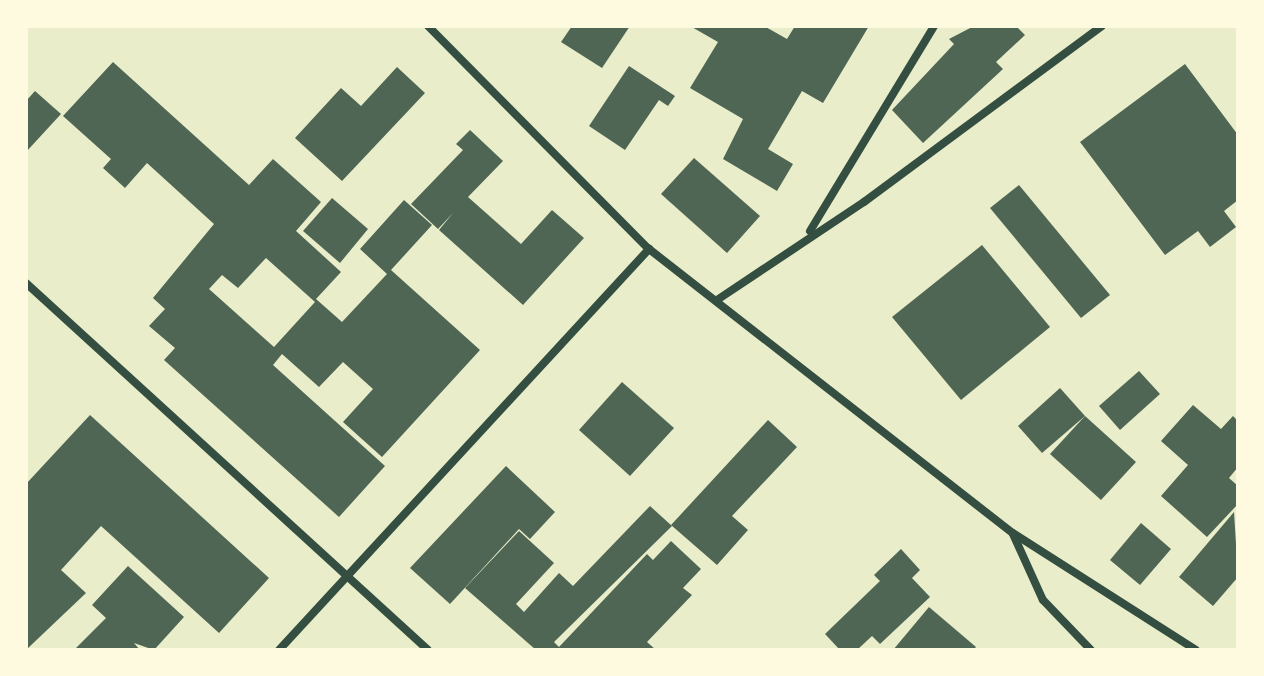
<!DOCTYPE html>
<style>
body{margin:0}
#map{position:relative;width:1264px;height:676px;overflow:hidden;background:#e9edc9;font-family:"PT Sans Narrow",sans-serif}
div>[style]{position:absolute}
.building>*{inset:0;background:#4f6655}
.minor>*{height:8px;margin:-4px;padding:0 4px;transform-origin:4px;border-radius:4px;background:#344e41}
span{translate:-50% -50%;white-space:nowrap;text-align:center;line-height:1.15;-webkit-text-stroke:6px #fefae0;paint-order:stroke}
.frame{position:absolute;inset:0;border:28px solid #fefae0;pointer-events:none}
</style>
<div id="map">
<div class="building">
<i style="clip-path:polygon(572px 26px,630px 26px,602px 68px,561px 42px)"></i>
<i style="clip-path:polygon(690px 26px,764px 26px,787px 39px,795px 26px,869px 26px,823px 103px,802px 91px,768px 149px,793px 164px,777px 191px,723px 159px,743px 119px,690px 88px,718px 42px)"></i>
<i style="clip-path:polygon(974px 26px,1016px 26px,1025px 35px,996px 62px,1003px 69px,923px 143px,892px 110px,954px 44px,949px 39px)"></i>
<i style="clip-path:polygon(evenodd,113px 62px,249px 185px,273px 159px,321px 202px,296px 231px,341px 272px,316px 299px,342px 322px,387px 274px,360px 249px,404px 200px,432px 225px,391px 270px,480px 350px,382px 457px,343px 422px,373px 389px,343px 362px,319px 387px,282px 354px,273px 365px,385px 466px,339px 517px,164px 360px,175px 348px,149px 326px,165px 309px,153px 298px,214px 224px,147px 163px,125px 188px,103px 168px,111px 159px,63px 116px,113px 62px,266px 258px,315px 302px,274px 347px,209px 289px,222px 275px,238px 288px,266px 258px)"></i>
<i style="clip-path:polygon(1185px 64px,1238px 135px,1238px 200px,1224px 211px,1236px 227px,1210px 247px,1198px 231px,1165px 255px,1080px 142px)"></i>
<i style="clip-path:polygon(629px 66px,675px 96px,668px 106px,659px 100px,625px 150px,589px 126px)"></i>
<i style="clip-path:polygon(397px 67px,425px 93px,342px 181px,295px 138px,341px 88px,361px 106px)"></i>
<i style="clip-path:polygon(35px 91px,61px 114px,26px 152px,26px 101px)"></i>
<i style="clip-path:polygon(470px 130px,503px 161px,468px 197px,521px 244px,552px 210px,584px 238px,523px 305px,439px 230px,453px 213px,438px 229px,411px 204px,463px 150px,456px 144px)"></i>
<i style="clip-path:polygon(694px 158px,760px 216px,727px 253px,661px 194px)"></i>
<i style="clip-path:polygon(1019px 185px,1110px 295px,1081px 318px,990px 208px)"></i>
<i style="clip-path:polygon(332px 198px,368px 229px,340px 263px,303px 231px)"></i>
<i style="clip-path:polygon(982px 245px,1050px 327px,961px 400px,892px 317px)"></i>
<i style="clip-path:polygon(1139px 371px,1160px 394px,1120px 430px,1099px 406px)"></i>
<i style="clip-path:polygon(622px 382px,674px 428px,630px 476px,579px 430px)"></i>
<i style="clip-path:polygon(1060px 388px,1085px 416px,1042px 453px,1018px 426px)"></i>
<i style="clip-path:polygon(1193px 405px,1221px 429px,1233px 416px,1238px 421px,1238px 467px,1229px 478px,1238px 486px,1238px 504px,1207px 537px,1161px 496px,1188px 465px,1161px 441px)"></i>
<i style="clip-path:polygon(90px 415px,269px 578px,219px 633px,101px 526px,61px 570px,86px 593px,26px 650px,26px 484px)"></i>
<i style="clip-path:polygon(1085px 416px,1136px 462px,1101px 500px,1050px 454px)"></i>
<i style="clip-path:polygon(768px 420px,797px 447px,732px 516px,748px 530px,717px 565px,671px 525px)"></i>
<i style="clip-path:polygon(506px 466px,555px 512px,530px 539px,519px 529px,450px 604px,410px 568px)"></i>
<i style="clip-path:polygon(650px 506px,672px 526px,554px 642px,559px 647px,647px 554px,653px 560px,671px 541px,701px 569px,683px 588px,692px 595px,647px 642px,656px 650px,536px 650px,465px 588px,519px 531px,554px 563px,516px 604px,524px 612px,559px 573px,573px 586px)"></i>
<i style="clip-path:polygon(1234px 512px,1238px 577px,1213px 606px,1179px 577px)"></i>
<i style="clip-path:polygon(1141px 523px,1171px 549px,1140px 585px,1110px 560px)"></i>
<i style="clip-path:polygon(901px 549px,920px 570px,912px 578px,930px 597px,880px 644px,872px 636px,857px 650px,840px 650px,825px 634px,880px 581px,874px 575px)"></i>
<i style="clip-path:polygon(128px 566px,184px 617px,154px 650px,134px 643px,140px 650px,74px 650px,106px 618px,92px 605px)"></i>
<i style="clip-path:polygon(929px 607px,976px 647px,973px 650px,893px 650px)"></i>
</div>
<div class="minor">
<i style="left:428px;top:26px;width:314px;rotate:45.3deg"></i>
<i style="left:649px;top:249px;width:462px;rotate:38deg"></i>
<i style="left:1013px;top:533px;width:217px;rotate:32.6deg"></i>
<i style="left:810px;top:231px;width:240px;rotate:-58.8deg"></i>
<i style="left:26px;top:283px;width:544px;rotate:42.39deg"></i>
<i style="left:717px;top:300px;width:177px;rotate:-33.7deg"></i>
<i style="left:864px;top:202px;width:296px;rotate:-36.5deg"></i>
<i style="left:1013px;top:534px;width:72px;rotate:65.6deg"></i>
<i style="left:1043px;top:600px;width:69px;rotate:46.2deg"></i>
<i style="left:279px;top:650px;width:546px;rotate:-47.3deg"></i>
</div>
<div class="frame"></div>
</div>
